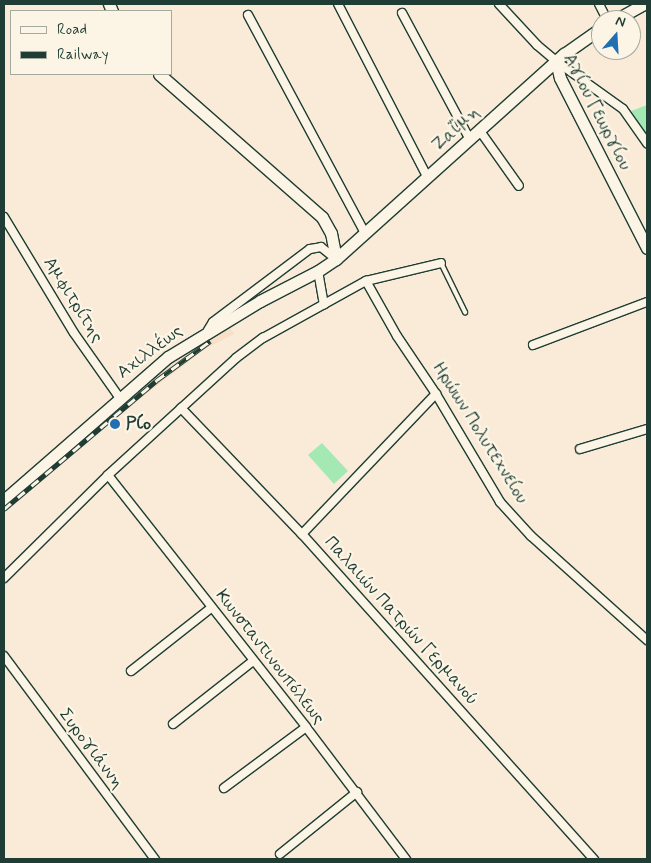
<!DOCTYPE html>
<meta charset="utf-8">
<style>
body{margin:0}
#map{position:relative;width:651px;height:863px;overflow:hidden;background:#faebd8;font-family:Mynerve,sans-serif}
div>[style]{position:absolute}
.built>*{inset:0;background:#f8dfc8}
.green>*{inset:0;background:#a4e9b4}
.roads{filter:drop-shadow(1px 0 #1f3d34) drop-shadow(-1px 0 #1f3d34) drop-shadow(0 1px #1f3d34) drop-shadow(0 -1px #1f3d34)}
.lane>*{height:4px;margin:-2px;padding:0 2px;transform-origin:2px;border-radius:2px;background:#fcf5e5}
.street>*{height:8px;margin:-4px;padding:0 4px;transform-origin:4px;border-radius:4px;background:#fcf5e5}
.secondary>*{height:11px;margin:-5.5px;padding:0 5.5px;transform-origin:5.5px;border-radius:5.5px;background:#fcf5e5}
.rail>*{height:5px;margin-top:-2.5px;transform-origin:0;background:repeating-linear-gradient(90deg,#fcf5e5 0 9px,#1f3d34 0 18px);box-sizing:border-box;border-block:1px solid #1f3d34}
.dots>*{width:14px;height:14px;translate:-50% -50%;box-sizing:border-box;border:2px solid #fcf5e5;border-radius:50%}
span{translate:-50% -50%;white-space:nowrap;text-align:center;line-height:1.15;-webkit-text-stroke:4.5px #fcf5e5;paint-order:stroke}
.street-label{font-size:18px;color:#1f3d34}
.poi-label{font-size:18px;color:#1f3d34;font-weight:700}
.left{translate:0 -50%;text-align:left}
.frame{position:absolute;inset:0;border:5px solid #1f3d34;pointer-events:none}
.legend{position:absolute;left:10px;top:10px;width:162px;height:65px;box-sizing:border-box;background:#fcf5e5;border:1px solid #a4ab9e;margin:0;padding:6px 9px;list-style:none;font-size:15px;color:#1f3d34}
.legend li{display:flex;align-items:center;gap:10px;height:25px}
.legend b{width:25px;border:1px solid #a4ab9e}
.north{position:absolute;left:591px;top:10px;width:50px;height:50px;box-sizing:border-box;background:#fcf5e5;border:1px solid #a4ab9e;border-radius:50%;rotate:19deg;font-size:14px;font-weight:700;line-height:20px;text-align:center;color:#1f3d34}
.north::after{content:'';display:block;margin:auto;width:18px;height:22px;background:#1f6fb2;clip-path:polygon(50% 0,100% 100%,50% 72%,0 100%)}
</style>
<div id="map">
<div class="built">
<i style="clip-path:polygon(230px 327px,234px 334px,205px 349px,184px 365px,124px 411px,4px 513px,4px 505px,117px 408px,186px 353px)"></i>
</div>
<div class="green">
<i style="clip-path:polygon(647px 105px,647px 137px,631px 111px)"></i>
<i style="clip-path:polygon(322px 443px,348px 471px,334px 484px,308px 455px)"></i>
</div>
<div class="roads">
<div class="lane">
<i style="left:441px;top:263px;width:55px;rotate:63.9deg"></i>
</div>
<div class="street">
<i style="left:338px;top:4px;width:196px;rotate:62.7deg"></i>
<i style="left:499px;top:4px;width:56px;rotate:47.2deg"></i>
<i style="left:537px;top:45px;width:25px;rotate:40deg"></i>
<i style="left:556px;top:61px;width:82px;rotate:35.6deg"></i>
<i style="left:623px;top:109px;width:42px;rotate:54.8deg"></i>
<i style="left:599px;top:4px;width:18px;rotate:63deg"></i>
<i style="left:402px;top:13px;width:144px;rotate:61.8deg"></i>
<i style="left:248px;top:15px;width:247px;rotate:61.8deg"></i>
<i style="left:480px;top:131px;width:67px;rotate:54.7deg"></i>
<i style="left:4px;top:217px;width:135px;rotate:58.9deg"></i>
<i style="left:74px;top:333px;width:78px;rotate:54.9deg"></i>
<i style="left:318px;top:271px;width:34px;rotate:80deg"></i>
<i style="left:366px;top:281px;width:77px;rotate:-13.5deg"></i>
<i style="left:208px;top:330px;width:9px;rotate:-58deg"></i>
<i style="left:213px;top:322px;width:121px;rotate:-37deg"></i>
<i style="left:310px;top:249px;width:11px;rotate:-10deg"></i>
<i style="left:321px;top:247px;width:19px;rotate:39deg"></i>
<i style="left:533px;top:345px;width:122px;rotate:-20.7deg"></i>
<i style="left:181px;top:408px;width:175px;rotate:46.2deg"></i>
<i style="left:302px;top:534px;width:437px;rotate:48.1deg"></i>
<i style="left:580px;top:449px;width:70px;rotate:-16.6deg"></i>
<i style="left:108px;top:475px;width:320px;rotate:51.8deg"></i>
<i style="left:306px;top:727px;width:166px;rotate:52.9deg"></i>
<i style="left:302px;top:534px;width:194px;rotate:-46.3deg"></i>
<i style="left:4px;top:578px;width:146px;rotate:-44.7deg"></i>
<i style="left:108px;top:475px;width:173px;rotate:-42.4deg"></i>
<i style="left:236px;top:358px;width:34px;rotate:-37deg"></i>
<i style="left:263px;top:338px;width:118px;rotate:-29deg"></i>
<i style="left:366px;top:281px;width:63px;rotate:60.6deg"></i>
<i style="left:397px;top:336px;width:70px;rotate:56.1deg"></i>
<i style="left:436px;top:394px;width:126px;rotate:59.3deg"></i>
<i style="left:500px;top:502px;width:46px;rotate:47.6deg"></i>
<i style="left:531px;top:536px;width:156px;rotate:41.9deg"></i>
<i style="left:4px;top:656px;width:253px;rotate:53.4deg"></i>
<i style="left:131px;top:671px;width:102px;rotate:-38.2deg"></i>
<i style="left:173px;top:724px;width:102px;rotate:-38.2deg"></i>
<i style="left:224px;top:788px;width:102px;rotate:-36.6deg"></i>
<i style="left:280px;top:854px;width:99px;rotate:-38.8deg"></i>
</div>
<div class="secondary">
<i style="left:109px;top:4px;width:8px;rotate:67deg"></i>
<i style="left:615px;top:20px;width:33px;rotate:-29deg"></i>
<i style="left:556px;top:61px;width:17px;rotate:77deg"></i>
<i style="left:560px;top:78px;width:191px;rotate:62.9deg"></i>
<i style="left:159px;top:74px;width:217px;rotate:41.3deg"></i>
<i style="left:322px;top:217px;width:18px;rotate:61deg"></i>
<i style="left:331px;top:233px;width:26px;rotate:79deg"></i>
<i style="left:4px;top:500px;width:218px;rotate:-41.1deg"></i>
<i style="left:168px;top:357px;width:108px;rotate:-31.3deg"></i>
<i style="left:260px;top:301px;width:65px;rotate:-27.3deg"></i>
<i style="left:318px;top:271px;width:22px;rotate:-34deg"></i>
<i style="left:336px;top:259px;width:307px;rotate:-42deg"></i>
<i style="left:564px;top:54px;width:45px;rotate:-35.1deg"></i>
</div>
</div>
<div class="rail">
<i style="left:4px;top:509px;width:200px;rotate:-40.1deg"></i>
<i style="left:157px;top:380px;width:66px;rotate:-36.3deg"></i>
</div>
<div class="dots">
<i style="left:115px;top:424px;background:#1f6fb2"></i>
</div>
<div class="street-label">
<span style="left:597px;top:112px;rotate:63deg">Αγίου Γεωργίου</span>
<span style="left:456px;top:129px;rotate:-42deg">Ζαΐμη</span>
<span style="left:73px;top:300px;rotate:58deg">Αμφιτρίτης</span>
<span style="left:150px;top:352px;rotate:-37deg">Αχιλλέως</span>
<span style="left:480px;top:433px;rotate:58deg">Ηρώων Πολυτεχνείου</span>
<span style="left:401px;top:621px;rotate:48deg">Παλαιών Πατρών Γερμανού</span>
<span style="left:270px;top:657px;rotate:52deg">Κωνσταντινουπόλεως</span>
<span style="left:91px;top:749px;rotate:53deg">Συρογιάννη</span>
</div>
<div class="poi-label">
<span class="left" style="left:126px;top:424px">Ρίο</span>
</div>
<div class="frame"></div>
<ul class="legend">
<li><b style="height:6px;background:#fcf5e5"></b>Road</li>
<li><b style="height:6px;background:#1f3d34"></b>Railway</li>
</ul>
<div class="north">N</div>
</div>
